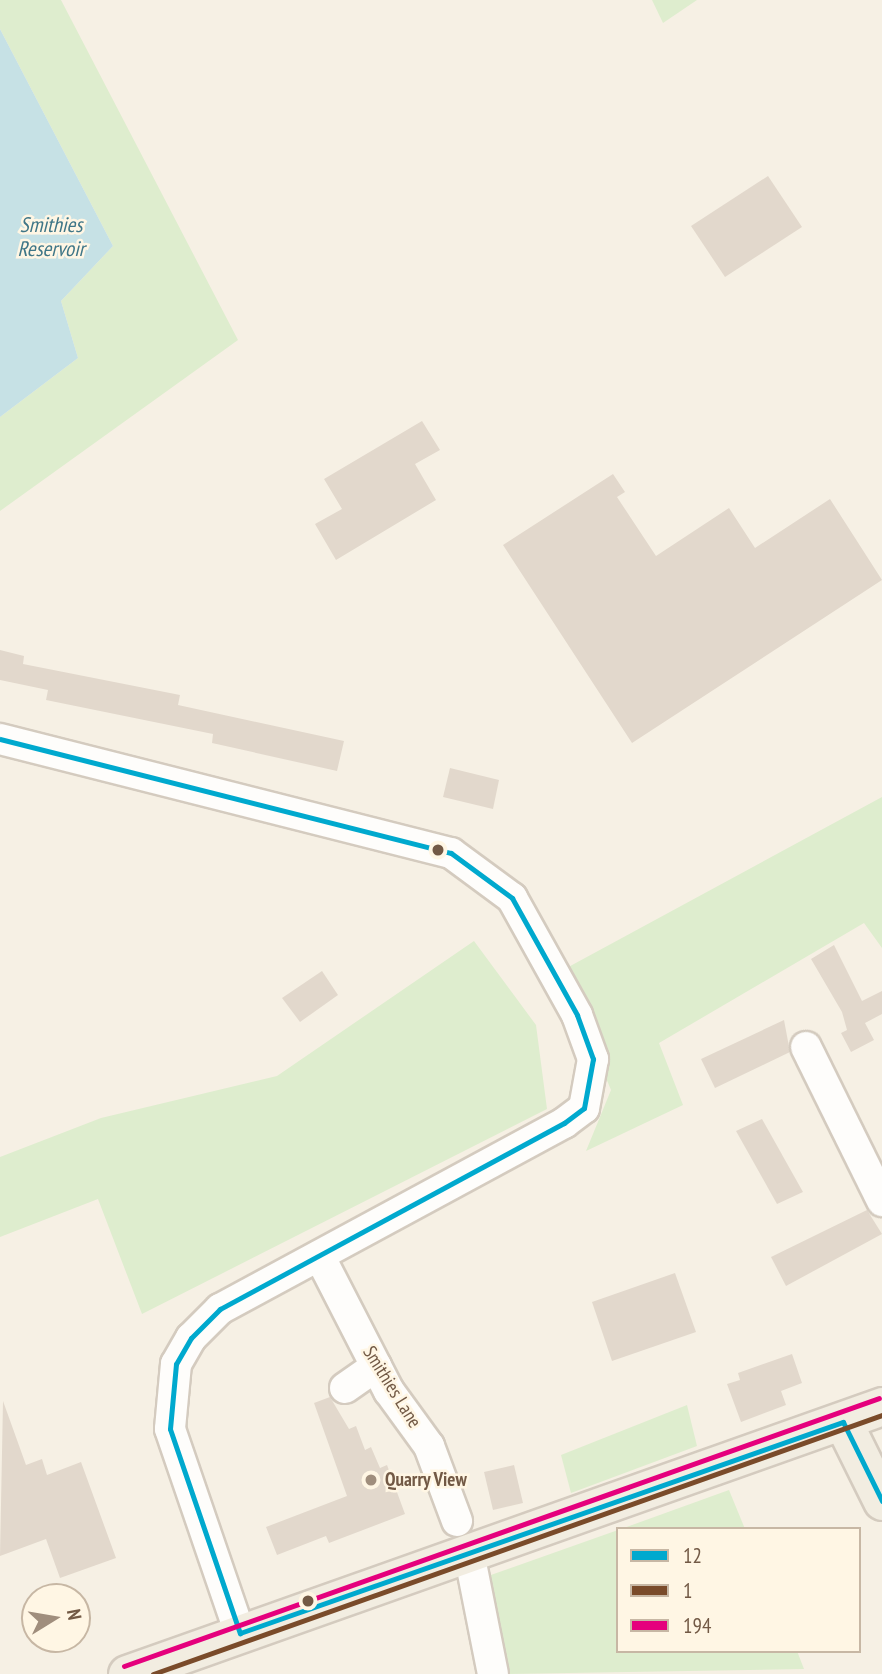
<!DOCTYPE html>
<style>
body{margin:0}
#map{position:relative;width:882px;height:1674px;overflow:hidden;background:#f6f0e4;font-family:"PT Sans Narrow",sans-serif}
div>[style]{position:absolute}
.green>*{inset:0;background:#deedce}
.water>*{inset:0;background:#c6e1e5}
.building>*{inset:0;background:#e2d8cc}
.roads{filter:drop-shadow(2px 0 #d4cbbf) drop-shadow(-2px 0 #d4cbbf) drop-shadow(0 2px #d4cbbf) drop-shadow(0 -2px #d4cbbf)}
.minor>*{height:30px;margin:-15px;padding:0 15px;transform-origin:15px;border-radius:15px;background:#fefdfb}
.major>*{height:37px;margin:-18.5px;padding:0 18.5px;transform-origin:18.5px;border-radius:18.5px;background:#f2ede1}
.bus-1>*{height:5px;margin:-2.5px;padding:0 2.5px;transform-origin:2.5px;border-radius:2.5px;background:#00a9ce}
.bus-2>*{height:5px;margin:-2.5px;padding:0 2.5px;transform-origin:2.5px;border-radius:2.5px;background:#7a4b2a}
.bus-3>*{height:5px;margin:-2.5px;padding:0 2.5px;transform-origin:2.5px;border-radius:2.5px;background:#e5007d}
.dots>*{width:19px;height:19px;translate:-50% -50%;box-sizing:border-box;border:4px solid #fff6e4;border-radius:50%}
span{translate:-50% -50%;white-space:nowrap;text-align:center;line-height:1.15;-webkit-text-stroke:5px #fff6e4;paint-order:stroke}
.street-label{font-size:19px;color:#725945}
.poi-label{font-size:19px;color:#725945;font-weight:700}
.left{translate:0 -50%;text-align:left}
.water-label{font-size:21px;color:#3f7687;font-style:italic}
.legend{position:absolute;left:616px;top:1527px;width:245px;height:126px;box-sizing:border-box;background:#fff6e4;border:2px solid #c7b7a4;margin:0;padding:9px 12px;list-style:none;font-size:21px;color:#725945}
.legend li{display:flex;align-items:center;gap:14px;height:35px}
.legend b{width:35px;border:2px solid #c7b7a4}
.north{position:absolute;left:21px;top:1583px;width:70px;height:70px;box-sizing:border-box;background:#fff6e4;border:2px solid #c7b7a4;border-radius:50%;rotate:79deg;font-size:19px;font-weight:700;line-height:28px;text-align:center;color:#725945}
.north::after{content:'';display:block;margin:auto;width:24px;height:32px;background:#a08e7d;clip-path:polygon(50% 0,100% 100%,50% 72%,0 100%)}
</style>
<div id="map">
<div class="green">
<i style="clip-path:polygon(0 0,61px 0,238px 340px,0 511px,0 417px,78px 358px,61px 301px,113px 246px,0 29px)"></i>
<i style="clip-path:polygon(652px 0,697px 0,663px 23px)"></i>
<i style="clip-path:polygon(882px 797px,882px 948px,864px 923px,659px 1043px,683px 1105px,586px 1151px,611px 1090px,561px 971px)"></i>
<i style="clip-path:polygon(474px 941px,536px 1025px,547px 1109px,142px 1314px,98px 1199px,0 1237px,0 1157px,101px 1118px,277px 1076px)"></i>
<i style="clip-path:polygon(687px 1405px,697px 1446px,571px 1493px,561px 1455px)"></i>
<i style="clip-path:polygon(729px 1490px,745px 1529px,621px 1529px)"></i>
<i style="clip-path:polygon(618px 1530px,618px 1651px,797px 1651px,804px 1669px,505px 1674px,488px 1576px)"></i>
</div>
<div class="water">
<i style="clip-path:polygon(0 29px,113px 246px,61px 301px,78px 358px,0 417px)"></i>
</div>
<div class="building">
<i style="clip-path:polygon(768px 176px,802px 227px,725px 277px,691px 226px)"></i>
<i style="clip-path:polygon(422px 421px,440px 450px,415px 464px,436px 500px,336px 560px,315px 524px,342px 509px,324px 479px)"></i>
<i style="clip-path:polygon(613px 474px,625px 492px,617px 497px,656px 556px,729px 508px,755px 548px,830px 499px,882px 580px,632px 743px,503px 545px)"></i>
<i style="clip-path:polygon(0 650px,24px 656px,23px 664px,180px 695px,178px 705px,344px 741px,337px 771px,212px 743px,213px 734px,46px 700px,48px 690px,0 680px)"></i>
<i style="clip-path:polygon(450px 768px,499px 780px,493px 809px,443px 797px)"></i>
<i style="clip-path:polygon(834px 945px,862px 1001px,882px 991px,882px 1014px,865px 1023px,874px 1040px,851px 1052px,841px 1033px,847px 1030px,842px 1012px,811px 959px)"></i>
<i style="clip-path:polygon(322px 971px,338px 995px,300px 1022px,282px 998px)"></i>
<i style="clip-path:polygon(784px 1020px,790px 1052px,715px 1088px,701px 1059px)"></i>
<i style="clip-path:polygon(762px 1119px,803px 1192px,777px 1204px,736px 1131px)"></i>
<i style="clip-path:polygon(867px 1210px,882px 1234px,786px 1286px,771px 1257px)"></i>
<i style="clip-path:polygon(675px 1273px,696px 1332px,612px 1361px,592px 1302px)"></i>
<i style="clip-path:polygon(792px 1354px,802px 1383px,781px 1391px,786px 1405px,741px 1422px,727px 1384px,740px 1380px,738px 1373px)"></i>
<i style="clip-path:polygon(330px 1397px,349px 1429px,356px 1426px,365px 1450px,371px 1447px,380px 1468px,387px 1465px,405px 1514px,329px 1543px,326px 1536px,277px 1555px,266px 1527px,347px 1496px,314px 1403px)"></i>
<i style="clip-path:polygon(3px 1401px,26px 1465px,42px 1459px,47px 1475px,81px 1462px,116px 1558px,60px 1578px,46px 1539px,0 1556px)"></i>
<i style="clip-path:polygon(514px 1465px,523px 1503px,493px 1510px,484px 1472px)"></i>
</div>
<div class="roads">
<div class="minor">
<i style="left:0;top:739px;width:465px;rotate:14.2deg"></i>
<i style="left:451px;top:853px;width:76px;rotate:36.4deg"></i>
<i style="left:512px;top:898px;width:134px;rotate:60.9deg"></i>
<i style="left:577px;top:1015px;width:47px;rotate:70deg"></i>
<i style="left:593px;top:1059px;width:50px;rotate:100.4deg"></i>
<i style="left:584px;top:1108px;width:25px;rotate:143deg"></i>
<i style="left:564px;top:1123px;width:391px;rotate:151.6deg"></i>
<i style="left:220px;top:1309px;width:41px;rotate:135deg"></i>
<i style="left:191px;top:1338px;width:30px;rotate:120deg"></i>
<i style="left:176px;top:1364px;width:65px;rotate:95.3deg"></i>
<i style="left:170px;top:1429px;width:216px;rotate:71.1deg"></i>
<i style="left:806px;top:1047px;width:172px;rotate:63.7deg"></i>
<i style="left:320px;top:1257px;width:151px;rotate:62.8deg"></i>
<i style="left:389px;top:1391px;width:68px;rotate:54deg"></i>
<i style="left:429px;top:1446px;width:80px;rotate:69.5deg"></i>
<i style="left:345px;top:1388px;width:38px;rotate:-35deg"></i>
<i style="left:469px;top:1553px;width:123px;rotate:78.8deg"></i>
</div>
<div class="major">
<i style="left:843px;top:1422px;width:88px;rotate:63.7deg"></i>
<i style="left:127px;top:1674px;width:801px;rotate:-19.54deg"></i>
</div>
</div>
<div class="bus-1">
<i style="left:0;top:739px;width:465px;rotate:14.2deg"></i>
<i style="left:451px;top:853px;width:76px;rotate:36.4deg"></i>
<i style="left:512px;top:898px;width:134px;rotate:60.9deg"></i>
<i style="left:577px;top:1015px;width:47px;rotate:70deg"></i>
<i style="left:593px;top:1059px;width:50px;rotate:100.4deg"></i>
<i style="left:584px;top:1108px;width:25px;rotate:143deg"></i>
<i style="left:564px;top:1123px;width:391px;rotate:151.6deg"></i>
<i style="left:220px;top:1309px;width:41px;rotate:135deg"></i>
<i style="left:191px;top:1338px;width:30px;rotate:120deg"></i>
<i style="left:176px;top:1364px;width:65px;rotate:95.3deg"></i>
<i style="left:170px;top:1429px;width:216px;rotate:71.1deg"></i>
<i style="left:240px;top:1633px;width:639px;rotate:-19.29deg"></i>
<i style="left:843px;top:1422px;width:88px;rotate:63.7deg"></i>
</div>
<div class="bus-2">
<i style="left:153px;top:1674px;width:774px;rotate:-19.56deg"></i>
</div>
<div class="bus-3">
<i style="left:124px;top:1666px;width:801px;rotate:-19.54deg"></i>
</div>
<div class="dots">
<i style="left:438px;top:850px;background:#725945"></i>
<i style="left:371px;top:1480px;background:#a08e7d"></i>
<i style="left:308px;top:1601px;background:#725945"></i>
</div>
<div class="street-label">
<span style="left:392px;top:1387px;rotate:58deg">Smithies Lane</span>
</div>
<div class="poi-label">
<span class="left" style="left:385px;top:1480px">Quarry View</span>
</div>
<div class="water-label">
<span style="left:51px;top:237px">Smithies<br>Reservoir</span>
</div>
<ul class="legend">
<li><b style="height:9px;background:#00a9ce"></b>12</li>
<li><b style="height:9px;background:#7a4b2a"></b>1</li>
<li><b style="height:9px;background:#e5007d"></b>194</li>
</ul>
<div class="north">N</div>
</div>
